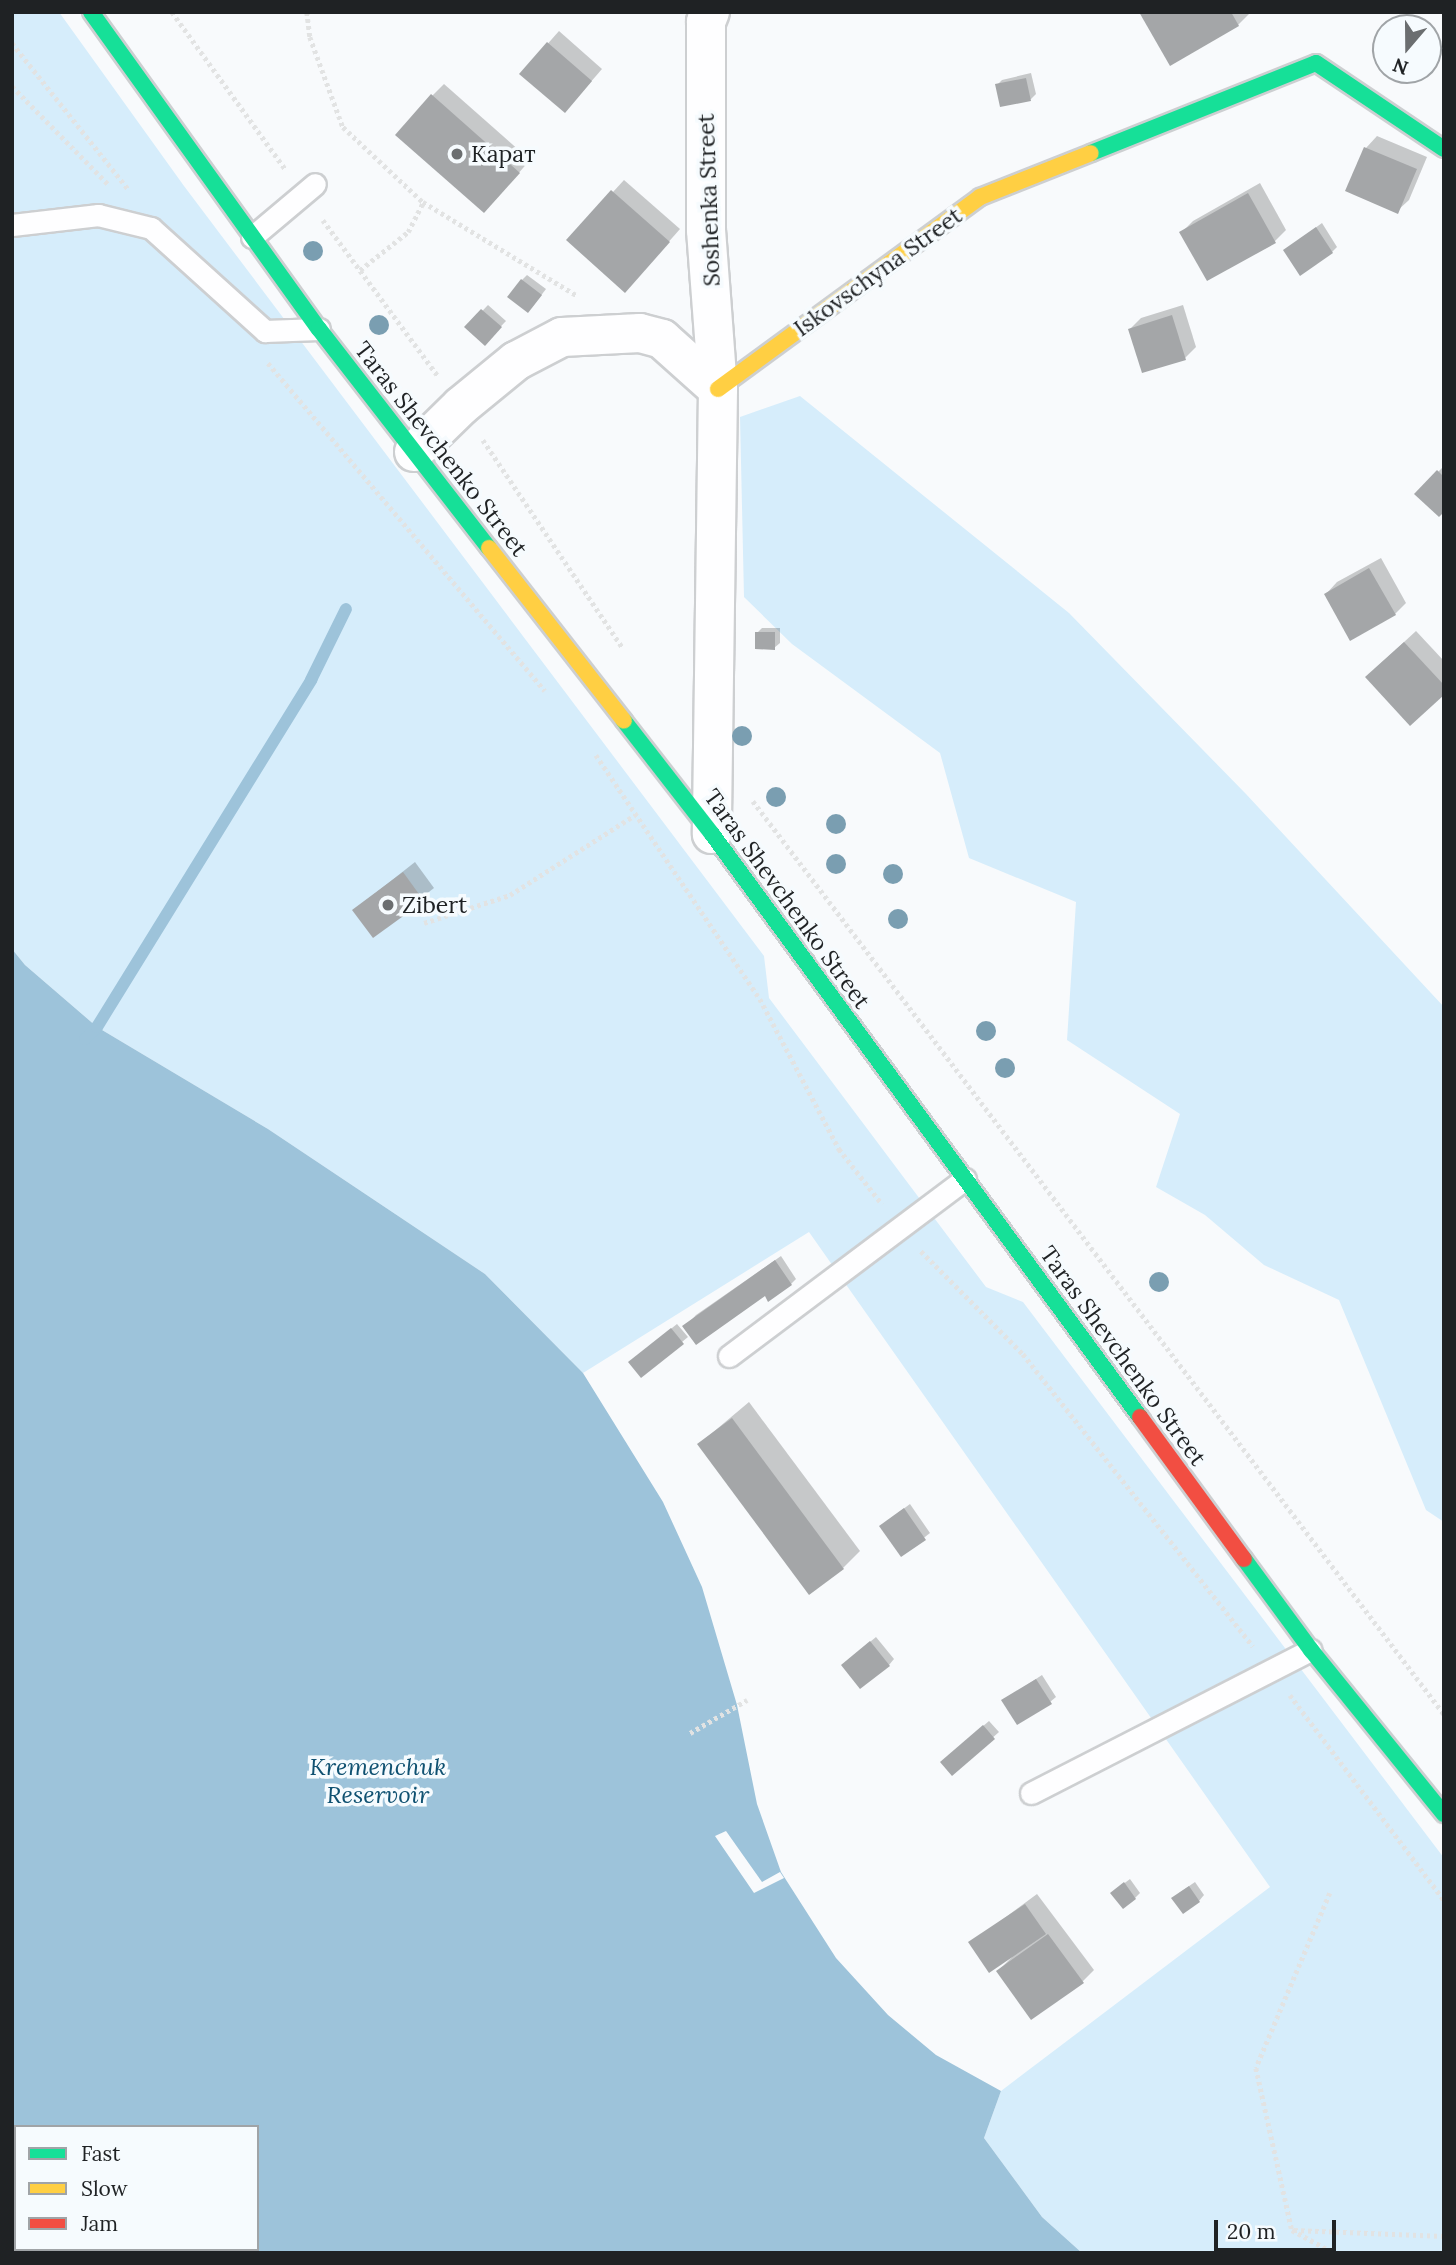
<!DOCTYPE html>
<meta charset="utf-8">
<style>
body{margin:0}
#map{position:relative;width:1456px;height:2265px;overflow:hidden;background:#f8fafc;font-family:Lora,serif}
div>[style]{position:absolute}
.green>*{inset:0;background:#d6edfb}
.water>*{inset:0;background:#9dc3da}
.pier>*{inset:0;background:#f8fafc}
.shadow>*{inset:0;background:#0003}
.stream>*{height:12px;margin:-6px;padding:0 6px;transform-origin:6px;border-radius:6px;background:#9dc3da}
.building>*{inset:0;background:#a4a6a8}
.path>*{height:4.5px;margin-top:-2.25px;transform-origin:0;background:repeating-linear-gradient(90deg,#e2e3e3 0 3.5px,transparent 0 7px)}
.roads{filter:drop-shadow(2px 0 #cdcfd1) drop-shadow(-2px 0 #cdcfd1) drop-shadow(0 2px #cdcfd1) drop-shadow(0 -2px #cdcfd1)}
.lane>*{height:21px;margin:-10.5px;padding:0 10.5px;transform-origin:10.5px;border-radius:10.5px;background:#fefeff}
.street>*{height:38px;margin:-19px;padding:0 19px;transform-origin:19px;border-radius:19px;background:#fefeff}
.fast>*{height:16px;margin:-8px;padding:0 8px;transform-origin:8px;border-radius:8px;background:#16e098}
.slow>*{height:16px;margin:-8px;padding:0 8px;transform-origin:8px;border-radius:8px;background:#ffcf43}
.jam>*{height:16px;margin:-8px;padding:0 8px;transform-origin:8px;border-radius:8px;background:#f24e42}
.trees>*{width:20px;height:20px;margin:-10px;border-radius:50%;background:#7a9eb1}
.dots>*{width:19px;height:19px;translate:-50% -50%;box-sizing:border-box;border:4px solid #f6fbfe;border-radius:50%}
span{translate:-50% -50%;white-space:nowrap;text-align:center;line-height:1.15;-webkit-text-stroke:7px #f6fbfe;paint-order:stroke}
.poi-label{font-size:23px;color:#1f2224}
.left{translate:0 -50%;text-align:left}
.street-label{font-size:23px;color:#1f2224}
.water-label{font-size:24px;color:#0f5171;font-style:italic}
.frame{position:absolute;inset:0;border:14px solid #1f2224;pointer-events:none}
.legend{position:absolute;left:14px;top:2125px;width:245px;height:126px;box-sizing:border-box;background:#f6fbfe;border:2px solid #a0a4a7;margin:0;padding:9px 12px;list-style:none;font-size:21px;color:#1f2224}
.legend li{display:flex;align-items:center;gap:14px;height:35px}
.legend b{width:35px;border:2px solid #a0a4a7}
.north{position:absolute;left:1372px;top:14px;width:70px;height:70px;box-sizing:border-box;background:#f6fbfe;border:2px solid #a0a4a7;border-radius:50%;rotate:200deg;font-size:19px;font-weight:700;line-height:28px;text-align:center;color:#1f2224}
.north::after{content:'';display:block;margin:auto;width:24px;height:32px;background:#6b6e70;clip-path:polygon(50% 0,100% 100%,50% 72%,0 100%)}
.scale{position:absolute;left:1214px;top:2220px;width:122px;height:32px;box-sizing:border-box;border:4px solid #1f2224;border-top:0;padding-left:9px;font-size:21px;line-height:24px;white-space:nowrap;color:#1f2224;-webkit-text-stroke:5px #f6fbfe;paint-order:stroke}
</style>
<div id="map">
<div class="green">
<i style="clip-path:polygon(12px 12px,59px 12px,184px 186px,764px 956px,769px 998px,986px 1287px,1023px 1302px,1444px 1858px,1444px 2253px,1082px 2253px,1042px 2217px,984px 2138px,1001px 2091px,1270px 1887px,809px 1232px,583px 1373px,485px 1274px,268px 1129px,97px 1027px,25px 965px,12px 949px)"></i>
<i style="clip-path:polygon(800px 396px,1069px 613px,1246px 794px,1444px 1007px,1444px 1522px,1426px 1510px,1339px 1300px,1264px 1265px,1205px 1215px,1156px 1187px,1180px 1114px,1067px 1040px,1076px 902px,969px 858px,940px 753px,792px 644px,744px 597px,740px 417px)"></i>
</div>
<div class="water">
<i style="clip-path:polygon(evenodd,12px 949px,25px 965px,97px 1027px,268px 1129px,485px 1274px,583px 1373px,663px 1502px,702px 1587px,737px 1705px,757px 1804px,781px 1872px,836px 1958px,888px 2015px,936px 2055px,1001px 2091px,984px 2138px,1042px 2217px,1082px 2253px,12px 2253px,12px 949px,16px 2127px,257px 2127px,257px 2249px,16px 2249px,16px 2127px)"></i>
</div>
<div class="pier">
<i style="clip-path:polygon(726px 1831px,762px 1882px,780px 1872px,784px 1878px,754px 1893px,715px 1836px)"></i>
</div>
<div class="shadow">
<i style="clip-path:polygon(1141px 12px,1249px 12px,1250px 13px,1238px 25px)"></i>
<i style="clip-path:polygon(559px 31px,602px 69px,576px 99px,521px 74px)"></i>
<i style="clip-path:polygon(1031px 73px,1036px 94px,1031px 99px,1001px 105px,997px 85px,1002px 80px)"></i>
<i style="clip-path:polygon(444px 84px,530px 160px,495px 200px,432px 96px)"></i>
<i style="clip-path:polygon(1377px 136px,1427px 157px,1409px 200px,1397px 211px,1348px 191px,1366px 148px)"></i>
<i style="clip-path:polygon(624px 180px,680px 229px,636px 279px,569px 240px)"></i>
<i style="clip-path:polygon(1260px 183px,1286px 230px,1275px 241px,1182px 232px,1193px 221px)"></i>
<i style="clip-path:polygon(1322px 223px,1337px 247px,1332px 252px,1285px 250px)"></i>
<i style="clip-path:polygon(527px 275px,546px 289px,533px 306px,522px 280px)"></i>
<i style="clip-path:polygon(488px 305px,506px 321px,485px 343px,467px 327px)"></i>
<i style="clip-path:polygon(1183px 305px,1196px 347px,1185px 358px,1130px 329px,1141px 318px)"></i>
<i style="clip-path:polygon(1443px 467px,1444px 467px,1444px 509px,1416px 494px)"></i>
<i style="clip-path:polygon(1381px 558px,1406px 603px,1395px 614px,1326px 594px,1337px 582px)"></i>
<i style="clip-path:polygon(762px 628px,780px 628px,780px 643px,774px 648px,757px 633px)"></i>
<i style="clip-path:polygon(1416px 631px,1444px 661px,1444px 692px,1378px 666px)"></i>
<i style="clip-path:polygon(415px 862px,434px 888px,373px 936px,354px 910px)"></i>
<i style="clip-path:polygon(781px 1256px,796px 1279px,791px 1284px,685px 1327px,696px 1315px)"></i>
<i style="clip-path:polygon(677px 1324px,688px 1337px,641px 1376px,636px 1357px)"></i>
<i style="clip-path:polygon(749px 1402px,860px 1551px,843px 1568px,699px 1444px)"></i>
<i style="clip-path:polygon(910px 1504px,930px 1533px,902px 1555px,887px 1521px)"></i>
<i style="clip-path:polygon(876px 1637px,894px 1659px,889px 1665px,848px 1660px)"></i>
<i style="clip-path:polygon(1042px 1675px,1056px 1697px,1050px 1702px,1004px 1700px)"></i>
<i style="clip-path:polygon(989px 1721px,999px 1732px,952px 1774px,947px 1757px)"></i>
<i style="clip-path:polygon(1130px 1879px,1140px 1893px,1135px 1898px,1118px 1888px)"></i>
<i style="clip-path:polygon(1195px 1882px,1204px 1895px,1199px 1901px,1179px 1893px)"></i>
<i style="clip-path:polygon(1037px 1894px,1094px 1970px,1082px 1982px,998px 1971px,1012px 1957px,971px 1943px)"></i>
</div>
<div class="stream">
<i style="left:85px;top:1039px;width:17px;rotate:-45deg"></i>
<i style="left:97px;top:1027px;width:408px;rotate:-58.3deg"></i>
<i style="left:311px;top:680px;width:79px;rotate:-63.8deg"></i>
</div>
<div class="building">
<i style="clip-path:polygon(1139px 12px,1231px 12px,1239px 26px,1170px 66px)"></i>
<i style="clip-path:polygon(547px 42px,592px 81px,565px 113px,519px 74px)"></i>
<i style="clip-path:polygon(1026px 78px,1031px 101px,1000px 107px,995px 84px)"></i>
<i style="clip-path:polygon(431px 94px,520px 173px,484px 213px,395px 135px)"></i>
<i style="clip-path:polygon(1364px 147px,1417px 169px,1398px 214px,1345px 191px)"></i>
<i style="clip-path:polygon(611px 190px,670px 242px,625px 293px,566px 240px)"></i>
<i style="clip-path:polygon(1248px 193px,1276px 243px,1207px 281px,1179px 232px)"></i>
<i style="clip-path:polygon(1316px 227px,1333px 253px,1300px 276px,1283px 250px)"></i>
<i style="clip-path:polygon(521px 279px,542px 295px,528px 313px,507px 297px)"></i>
<i style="clip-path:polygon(481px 309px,502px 327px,485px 346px,464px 327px)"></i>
<i style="clip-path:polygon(1172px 315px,1186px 360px,1142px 373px,1128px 329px)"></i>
<i style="clip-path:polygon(1437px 470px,1444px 477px,1444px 512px,1439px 517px,1414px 494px)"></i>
<i style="clip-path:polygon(1369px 568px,1396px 615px,1350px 641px,1324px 594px)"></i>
<i style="clip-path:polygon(755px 632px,775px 632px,775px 650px,755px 649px)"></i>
<i style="clip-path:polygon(1404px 642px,1444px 685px,1444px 695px,1410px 726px,1365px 677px)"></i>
<i style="clip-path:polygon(403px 872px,424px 901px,373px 938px,352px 910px)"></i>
<i style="clip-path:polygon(775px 1260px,792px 1285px,768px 1302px,765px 1296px,696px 1345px,682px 1326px)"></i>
<i style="clip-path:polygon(671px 1328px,684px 1344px,641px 1378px,628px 1362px)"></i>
<i style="clip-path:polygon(732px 1418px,844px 1569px,809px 1595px,697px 1444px)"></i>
<i style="clip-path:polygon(904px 1508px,926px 1540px,901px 1557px,879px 1526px)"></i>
<i style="clip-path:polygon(870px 1641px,890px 1666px,860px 1689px,841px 1665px)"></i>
<i style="clip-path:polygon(1036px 1679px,1052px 1704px,1017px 1725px,1001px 1700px)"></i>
<i style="clip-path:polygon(983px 1725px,995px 1739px,952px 1776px,940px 1762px)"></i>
<i style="clip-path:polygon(1124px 1882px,1136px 1899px,1123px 1909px,1110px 1893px)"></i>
<i style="clip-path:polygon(1189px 1886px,1200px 1902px,1183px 1914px,1171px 1898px)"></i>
<i style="clip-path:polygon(1025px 1904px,1046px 1934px,989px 1973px,968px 1942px)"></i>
<i style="clip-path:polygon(1048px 1934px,1084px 1983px,1031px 2020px,996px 1971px)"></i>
</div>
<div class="path">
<i style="left:172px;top:12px;width:195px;rotate:54.2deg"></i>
<i style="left:307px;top:12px;width:25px;rotate:83deg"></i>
<i style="left:310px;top:37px;width:96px;rotate:69.9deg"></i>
<i style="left:343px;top:127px;width:110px;rotate:43.2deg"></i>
<i style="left:423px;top:202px;width:179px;rotate:31.3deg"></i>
<i style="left:12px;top:43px;width:188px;rotate:51.5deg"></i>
<i style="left:12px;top:86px;width:137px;rotate:45.6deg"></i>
<i style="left:323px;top:220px;width:194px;rotate:53.6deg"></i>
<i style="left:360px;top:270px;width:61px;rotate:-38.4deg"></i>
<i style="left:408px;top:232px;width:34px;rotate:-63deg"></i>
<i style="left:268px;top:363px;width:429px;rotate:49.8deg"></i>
<i style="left:483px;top:440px;width:251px;rotate:56.1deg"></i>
<i style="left:596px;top:755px;width:294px;rotate:56.1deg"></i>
<i style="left:760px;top:999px;width:170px;rotate:62.2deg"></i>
<i style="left:839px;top:1149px;width:70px;rotate:52deg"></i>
<i style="left:753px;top:801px;width:1145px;rotate:52.88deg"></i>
<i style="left:424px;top:923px;width:90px;rotate:-18deg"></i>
<i style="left:510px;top:895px;width:148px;rotate:-32.6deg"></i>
<i style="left:921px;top:1251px;width:145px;rotate:45.3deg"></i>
<i style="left:1023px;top:1354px;width:372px;rotate:51.8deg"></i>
<i style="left:1290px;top:1695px;width:256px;rotate:53.1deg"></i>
<i style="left:690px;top:1733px;width:66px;rotate:-30.1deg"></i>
<i style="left:1330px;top:1893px;width:190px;rotate:112.9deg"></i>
<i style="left:1256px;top:2068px;width:166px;rotate:77.5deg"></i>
<i style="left:1292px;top:2230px;width:48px;rotate:28.7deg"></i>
<i style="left:1294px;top:2230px;width:150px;rotate:2.3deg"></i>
</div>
<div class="roads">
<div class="lane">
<i style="left:12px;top:225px;width:87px;rotate:-6.6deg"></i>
<i style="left:98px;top:215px;width:55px;rotate:13.8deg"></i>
<i style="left:151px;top:228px;width:154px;rotate:42.1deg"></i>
<i style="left:265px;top:331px;width:54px;rotate:-2.1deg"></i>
<i style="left:252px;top:237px;width:82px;rotate:-40.1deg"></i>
<i style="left:729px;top:1356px;width:295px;rotate:-36.9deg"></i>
<i style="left:1031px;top:1793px;width:314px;rotate:-27.1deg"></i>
</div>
<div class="street">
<i style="left:710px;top:12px;width:11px;rotate:112deg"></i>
<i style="left:706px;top:22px;width:208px;rotate:90deg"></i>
<i style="left:706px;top:230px;width:159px;rotate:85.7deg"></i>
<i style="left:718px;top:389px;width:445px;rotate:90.8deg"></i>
<i style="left:414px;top:452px;width:66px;rotate:-44.4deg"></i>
<i style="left:461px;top:406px;width:71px;rotate:-39.3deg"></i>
<i style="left:516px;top:361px;width:52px;rotate:-27.6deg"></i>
<i style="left:562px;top:337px;width:78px;rotate:-2.9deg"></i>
<i style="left:640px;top:333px;width:23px;rotate:15deg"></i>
<i style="left:662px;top:339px;width:75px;rotate:41.8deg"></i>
</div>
<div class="fast">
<i style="left:91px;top:12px;width:390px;rotate:54.3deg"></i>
<i style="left:319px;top:329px;width:277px;rotate:52.2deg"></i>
<i style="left:1091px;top:153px;width:242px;rotate:-21.8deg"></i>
<i style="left:1316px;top:63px;width:154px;rotate:33.9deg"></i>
<i style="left:624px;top:721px;width:143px;rotate:52.1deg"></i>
<i style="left:712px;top:834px;width:723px;rotate:53.72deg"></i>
<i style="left:1244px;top:1559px;width:113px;rotate:53.6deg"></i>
<i style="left:1311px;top:1650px;width:211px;rotate:51deg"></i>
</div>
<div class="slow">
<i style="left:718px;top:389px;width:325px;rotate:-36.2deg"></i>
<i style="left:980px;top:197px;width:119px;rotate:-21.6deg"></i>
<i style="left:489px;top:548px;width:219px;rotate:52deg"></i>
</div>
<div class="jam">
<i style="left:1140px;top:1417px;width:176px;rotate:53.8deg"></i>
</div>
</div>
<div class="trees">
<i style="left:313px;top:251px"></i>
<i style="left:379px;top:325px"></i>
<i style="left:742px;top:736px"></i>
<i style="left:776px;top:797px"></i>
<i style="left:836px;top:824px"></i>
<i style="left:836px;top:864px"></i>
<i style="left:893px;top:874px"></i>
<i style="left:898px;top:919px"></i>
<i style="left:986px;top:1031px"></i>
<i style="left:1005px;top:1068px"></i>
<i style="left:1159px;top:1282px"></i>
</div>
<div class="dots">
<i style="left:457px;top:154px;background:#6b6e70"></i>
<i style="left:388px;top:905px;background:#6b6e70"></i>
</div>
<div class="poi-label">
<span class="left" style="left:471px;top:154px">Карат</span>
<span class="left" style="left:402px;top:905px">Zibert</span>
</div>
<div class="street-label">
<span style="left:709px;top:200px;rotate:-92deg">Soshenka Street</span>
<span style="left:878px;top:272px;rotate:-36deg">Iskovschyna Street</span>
<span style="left:441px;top:449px;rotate:52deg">Taras Shevchenko Street</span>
<span style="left:787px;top:899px;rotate:54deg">Taras Shevchenko Street</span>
<span style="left:1123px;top:1356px;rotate:54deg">Taras Shevchenko Street</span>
</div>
<div class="water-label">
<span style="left:378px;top:1781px">Kremenchuk<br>Reservoir</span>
</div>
<div class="frame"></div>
<ul class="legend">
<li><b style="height:9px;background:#16e098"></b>Fast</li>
<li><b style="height:9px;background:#ffcf43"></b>Slow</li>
<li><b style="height:9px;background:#f24e42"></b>Jam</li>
</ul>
<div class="north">N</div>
<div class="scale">20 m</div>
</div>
